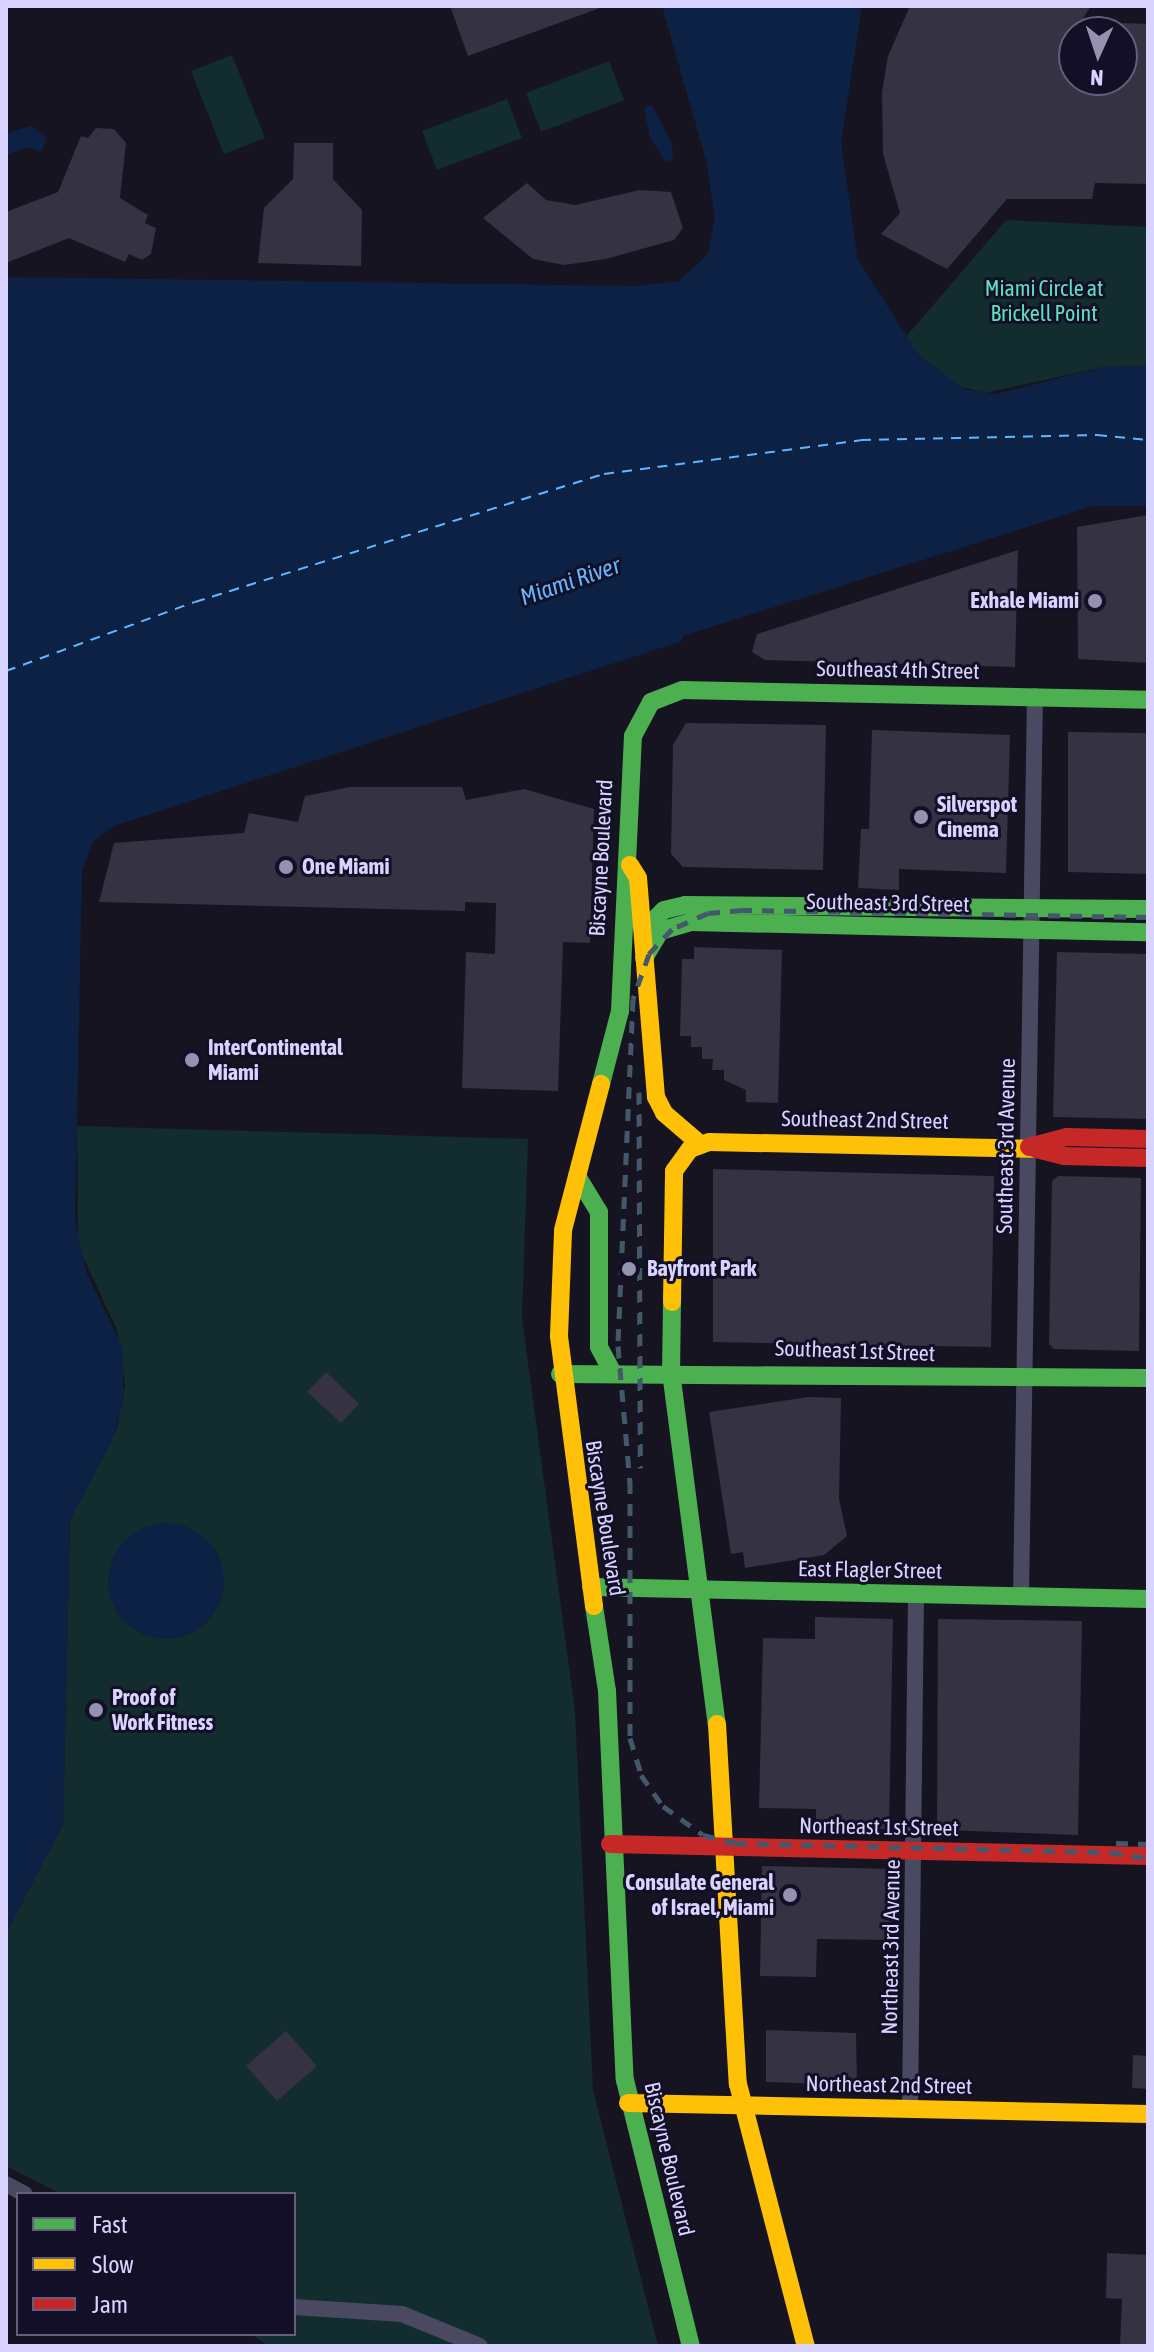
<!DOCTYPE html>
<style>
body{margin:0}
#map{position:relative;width:1154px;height:2352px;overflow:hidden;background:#161421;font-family:"Asap Condensed",sans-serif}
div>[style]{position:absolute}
.green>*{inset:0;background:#132c2d}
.water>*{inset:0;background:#0d2144}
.round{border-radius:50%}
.ferry>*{height:2px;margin-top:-1px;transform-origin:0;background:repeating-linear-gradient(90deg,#62b6ff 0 10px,transparent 0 18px)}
.building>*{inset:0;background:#343243}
.street>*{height:16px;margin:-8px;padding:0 8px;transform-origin:8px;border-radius:8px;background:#4a4962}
.fast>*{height:18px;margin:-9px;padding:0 9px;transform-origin:9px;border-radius:9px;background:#4caf50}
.slow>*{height:18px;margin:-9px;padding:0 9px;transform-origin:9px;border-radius:9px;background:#ffc107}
.jam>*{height:18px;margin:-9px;padding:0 9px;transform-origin:9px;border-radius:9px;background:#c62828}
.rail>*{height:5px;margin-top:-2.5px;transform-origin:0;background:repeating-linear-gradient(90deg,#43596b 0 12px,transparent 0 22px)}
.dots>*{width:22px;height:22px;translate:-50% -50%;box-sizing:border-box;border:4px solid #130f26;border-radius:50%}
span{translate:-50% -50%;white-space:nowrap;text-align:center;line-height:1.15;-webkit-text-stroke:6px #130f26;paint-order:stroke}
.park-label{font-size:22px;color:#5fe0c0}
.poi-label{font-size:22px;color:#d9d4ff;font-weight:700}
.right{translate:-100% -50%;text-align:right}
.left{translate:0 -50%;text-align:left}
.street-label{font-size:22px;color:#d9d4ff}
.water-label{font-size:24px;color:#62b6ff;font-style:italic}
.frame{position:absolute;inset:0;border:8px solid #d9d4ff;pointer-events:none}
.legend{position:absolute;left:16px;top:2192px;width:280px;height:144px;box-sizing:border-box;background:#130f26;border:2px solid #625e7d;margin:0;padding:10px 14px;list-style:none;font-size:24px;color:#d9d4ff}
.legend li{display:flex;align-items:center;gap:16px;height:40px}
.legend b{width:40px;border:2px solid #625e7d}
.north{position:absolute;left:1058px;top:16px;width:80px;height:80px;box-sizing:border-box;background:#130f26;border:2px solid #625e7d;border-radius:50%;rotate:183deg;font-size:22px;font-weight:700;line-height:32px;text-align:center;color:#d9d4ff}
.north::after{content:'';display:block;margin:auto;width:28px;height:36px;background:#9591b1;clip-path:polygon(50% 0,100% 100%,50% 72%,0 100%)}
</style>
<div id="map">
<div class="green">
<i style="clip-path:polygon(232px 55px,265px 138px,224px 154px,191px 71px)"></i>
<i style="clip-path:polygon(609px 61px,624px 100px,541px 132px,526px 93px)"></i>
<i style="clip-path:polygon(507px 99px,522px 138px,437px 170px,422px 131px)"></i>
<i style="clip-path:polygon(1006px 220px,1148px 227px,1148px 366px,1103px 367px,985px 393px,955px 385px,918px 354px,905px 338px)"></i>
<i style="clip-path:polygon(77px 1126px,528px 1139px,522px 1318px,575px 1711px,593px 2090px,658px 2346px,268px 2346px,251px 2334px,294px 2334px,294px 2194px,61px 2194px,6px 2166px,6px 1933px,63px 1824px,70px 1520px,117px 1428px,125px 1385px,117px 1330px,78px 1246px)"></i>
</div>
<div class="water">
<i style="clip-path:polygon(662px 6px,862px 6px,841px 142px,858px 260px,918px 354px,964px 389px,996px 394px,1103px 367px,1148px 366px,1148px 506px,1093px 506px,683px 636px,682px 641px,114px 826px,93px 842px,82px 871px,75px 1220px,87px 1274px,122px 1346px,124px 1398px,112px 1441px,70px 1520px,63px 1824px,6px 1933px,6px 277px,637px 286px,679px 281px,708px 254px,715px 218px,706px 160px)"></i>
<i style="clip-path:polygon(652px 105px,672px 145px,673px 159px,666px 162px,650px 137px,644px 108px)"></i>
<i style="clip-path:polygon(32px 126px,47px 138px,41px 152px,29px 147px,6px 155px,6px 133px)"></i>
<i class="round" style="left:108px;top:1523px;width:116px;height:116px"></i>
</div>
<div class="ferry">
<i style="left:6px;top:671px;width:201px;rotate:-20.1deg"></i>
<i style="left:195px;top:602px;width:429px;rotate:-17.4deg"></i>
<i style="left:604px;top:474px;width:259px;rotate:-7.5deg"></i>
<i style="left:861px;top:440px;width:236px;rotate:-1.2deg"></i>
<i style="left:1097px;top:435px;width:51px;rotate:5.6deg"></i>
</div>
<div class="building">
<i style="clip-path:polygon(450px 6px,600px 6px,600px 8px,468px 56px)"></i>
<i style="clip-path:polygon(910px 6px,1091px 6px,1074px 32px,1074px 80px,1122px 80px,1122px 23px,1148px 24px,1148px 184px,1095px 183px,1092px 199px,1007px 199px,947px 269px,881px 234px,900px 213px,883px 154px,882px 92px,888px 56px)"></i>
<i style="clip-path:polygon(96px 128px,114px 129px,126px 143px,120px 198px,148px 215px,145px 223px,156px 228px,151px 254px,142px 260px,129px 254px,125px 262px,69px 238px,6px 263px,6px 212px,58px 192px,81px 136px,88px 138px)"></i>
<i style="clip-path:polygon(294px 143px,333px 143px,333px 179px,362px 210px,361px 266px,258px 263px,264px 208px,293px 179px)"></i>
<i style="clip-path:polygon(527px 183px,546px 200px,575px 205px,640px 190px,671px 192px,683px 228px,674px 240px,606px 259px,564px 265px,533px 259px,483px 218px)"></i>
<i style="clip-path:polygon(1148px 515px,1148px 663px,1078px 659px,1077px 527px)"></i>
<i style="clip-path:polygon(1018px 550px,1015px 667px,765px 660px,752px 652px,757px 634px)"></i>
<i style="clip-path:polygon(686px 723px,826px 725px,823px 870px,683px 867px,671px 854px,673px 745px)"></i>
<i style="clip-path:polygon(872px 730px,1010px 735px,1006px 873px,899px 869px,899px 890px,858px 888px,861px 829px,869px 829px)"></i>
<i style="clip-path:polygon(1068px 732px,1148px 733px,1148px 874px,1068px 872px)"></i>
<i style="clip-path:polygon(350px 787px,462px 787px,466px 800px,524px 789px,594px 809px,590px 943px,563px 942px,558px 1091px,462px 1088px,466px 952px,495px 954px,496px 903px,465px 902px,465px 911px,99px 902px,114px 843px,244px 833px,249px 813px,298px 822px,305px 796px)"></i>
<i style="clip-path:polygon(694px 947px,782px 950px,778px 1103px,746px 1102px,746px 1090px,724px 1080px,724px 1070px,712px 1070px,713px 1059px,702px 1059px,702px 1047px,691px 1047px,691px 1036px,680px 1036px,682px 959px,694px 959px)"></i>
<i style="clip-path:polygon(1057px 952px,1148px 954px,1148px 1119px,1053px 1117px)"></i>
<i style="clip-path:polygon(713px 1169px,994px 1176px,991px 1347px,713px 1342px)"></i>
<i style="clip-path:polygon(1058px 1176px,1141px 1178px,1139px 1351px,1054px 1349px,1049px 1344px,1052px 1181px)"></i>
<i style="clip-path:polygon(326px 1372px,359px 1404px,341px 1423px,307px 1392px)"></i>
<i style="clip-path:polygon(808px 1397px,841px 1398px,839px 1499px,847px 1536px,824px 1555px,745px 1568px,743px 1552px,731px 1554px,709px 1412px)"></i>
<i style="clip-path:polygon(815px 1617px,893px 1619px,889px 1829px,816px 1827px,816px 1809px,759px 1808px,763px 1638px,815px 1639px)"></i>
<i style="clip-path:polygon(938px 1619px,1082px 1621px,1078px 1835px,944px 1830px,937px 1823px)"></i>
<i style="clip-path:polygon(762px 1866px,894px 1869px,893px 1940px,817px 1939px,816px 1977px,760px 1976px)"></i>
<i style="clip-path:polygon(766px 2030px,856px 2033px,857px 2085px,766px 2082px)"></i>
<i style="clip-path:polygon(286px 2031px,317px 2066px,277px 2101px,246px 2066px)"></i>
<i style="clip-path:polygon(1133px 2055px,1148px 2056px,1148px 2089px,1132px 2088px)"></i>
<i style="clip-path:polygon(1107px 2253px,1148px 2255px,1148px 2346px,1120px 2346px,1122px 2299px,1106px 2298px)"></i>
</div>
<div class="street">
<i style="left:1021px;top:1596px;width:900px;rotate:-89.11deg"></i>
<i style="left:910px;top:2109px;width:515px;rotate:-89.33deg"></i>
<i style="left:6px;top:2184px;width:21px;rotate:28deg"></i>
<i style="left:294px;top:2307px;width:108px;rotate:3.7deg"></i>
<i style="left:402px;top:2314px;width:84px;rotate:22.3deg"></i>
</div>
<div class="fast">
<i style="left:644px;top:930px;width:28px;rotate:-45deg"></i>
<i style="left:664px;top:910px;width:22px;rotate:-13deg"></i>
<i style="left:685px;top:905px;width:463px;rotate:0.5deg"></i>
<i style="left:644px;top:958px;width:31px;rotate:-59deg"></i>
<i style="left:660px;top:931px;width:32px;rotate:-16deg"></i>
<i style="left:691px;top:922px;width:457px;rotate:1.3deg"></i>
<i style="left:601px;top:1084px;width:75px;rotate:-75.4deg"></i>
<i style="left:620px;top:1011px;width:275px;rotate:-87.3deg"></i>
<i style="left:633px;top:736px;width:38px;rotate:-62deg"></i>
<i style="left:651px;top:702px;width:33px;rotate:-21deg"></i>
<i style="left:682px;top:690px;width:466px;rotate:1.2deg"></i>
<i style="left:577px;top:1176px;width:42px;rotate:58.6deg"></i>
<i style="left:599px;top:1212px;width:135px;rotate:90deg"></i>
<i style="left:599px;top:1347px;width:27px;rotate:62deg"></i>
<i style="left:672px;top:1302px;width:70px;rotate:90.8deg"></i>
<i style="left:671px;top:1372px;width:355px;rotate:82.6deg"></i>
<i style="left:560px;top:1374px;width:588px;rotate:0.39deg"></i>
<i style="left:591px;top:1587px;width:557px;rotate:1.23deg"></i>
<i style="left:594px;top:1606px;width:86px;rotate:81.3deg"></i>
<i style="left:607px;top:1691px;width:389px;rotate:87.4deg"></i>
<i style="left:625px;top:2080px;width:274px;rotate:76.1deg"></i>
</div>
<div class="slow">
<i style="left:630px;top:865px;width:15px;rotate:58deg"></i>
<i style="left:638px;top:878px;width:220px;rotate:85.3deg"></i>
<i style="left:656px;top:1097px;width:18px;rotate:63deg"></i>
<i style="left:664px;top:1113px;width:48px;rotate:40.7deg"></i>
<i style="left:672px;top:1302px;width:131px;rotate:-89.1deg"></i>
<i style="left:674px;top:1171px;width:27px;rotate:-54deg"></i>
<i style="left:690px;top:1149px;width:20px;rotate:-20deg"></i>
<i style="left:709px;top:1142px;width:327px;rotate:1.2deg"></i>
<i style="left:594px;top:1606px;width:272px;rotate:-97.4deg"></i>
<i style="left:559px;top:1336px;width:106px;rotate:-87.8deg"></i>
<i style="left:563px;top:1230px;width:151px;rotate:-75.4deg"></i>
<i style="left:717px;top:1724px;width:361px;rotate:86.7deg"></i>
<i style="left:738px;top:2084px;width:271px;rotate:75.5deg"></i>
<i style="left:628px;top:2103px;width:520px;rotate:1.21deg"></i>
</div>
<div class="jam">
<i style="left:1029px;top:1147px;width:39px;rotate:-15deg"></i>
<i style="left:1067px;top:1137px;width:81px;rotate:1.4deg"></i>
<i style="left:1036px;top:1149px;width:29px;rotate:14deg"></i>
<i style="left:1064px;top:1156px;width:84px;rotate:1.4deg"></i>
<i style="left:610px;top:1844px;width:538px;rotate:1.28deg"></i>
</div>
<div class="rail">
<i style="left:1148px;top:917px;width:406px;rotate:-179deg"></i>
<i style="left:742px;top:910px;width:34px;rotate:175deg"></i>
<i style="left:708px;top:913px;width:39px;rotate:156deg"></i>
<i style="left:672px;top:929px;width:34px;rotate:133deg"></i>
<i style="left:649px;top:954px;width:48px;rotate:109.6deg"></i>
<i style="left:633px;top:999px;width:347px;rotate:92.5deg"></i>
<i style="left:618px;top:1346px;width:137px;rotate:85deg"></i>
<i style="left:630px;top:1482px;width:256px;rotate:90deg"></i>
<i style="left:630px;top:1738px;width:39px;rotate:73deg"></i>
<i style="left:641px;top:1775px;width:38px;rotate:55deg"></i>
<i style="left:663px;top:1806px;width:49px;rotate:35.9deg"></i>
<i style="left:703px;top:1835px;width:33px;rotate:14deg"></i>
<i style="left:735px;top:1843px;width:375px;rotate:1.4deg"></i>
<i style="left:1110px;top:1852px;width:39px;rotate:10deg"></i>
<i style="left:639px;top:1092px;width:376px;rotate:89.8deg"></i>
<i style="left:1116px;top:1843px;width:32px;rotate:2deg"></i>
</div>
<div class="dots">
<i style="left:1095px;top:601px;background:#9591b1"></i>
<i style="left:921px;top:817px;background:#9591b1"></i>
<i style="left:286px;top:867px;background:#9591b1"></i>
<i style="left:192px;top:1060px;background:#9591b1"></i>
<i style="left:629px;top:1269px;background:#9591b1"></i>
<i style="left:96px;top:1710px;background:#9591b1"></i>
<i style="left:790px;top:1895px;background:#9591b1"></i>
</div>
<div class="park-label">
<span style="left:1044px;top:301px">Miami Circle at<br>Brickell Point</span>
</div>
<div class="poi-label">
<span class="right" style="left:1079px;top:601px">Exhale Miami</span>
<span class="left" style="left:937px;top:817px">Silverspot<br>Cinema</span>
<span class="left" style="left:302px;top:867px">One Miami</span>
<span class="left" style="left:208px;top:1060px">InterContinental<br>Miami</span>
<span class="left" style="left:647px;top:1269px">Bayfront Park</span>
<span class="left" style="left:112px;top:1710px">Proof of<br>Work Fitness</span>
<span class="right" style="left:774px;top:1895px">Consulate General<br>of Israel, Miami</span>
</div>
<div class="street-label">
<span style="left:898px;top:670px;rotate:1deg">Southeast 4th Street</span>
<span style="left:601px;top:858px;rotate:-87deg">Biscayne Boulevard</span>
<span style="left:888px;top:903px;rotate:1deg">Southeast 3rd Street</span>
<span style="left:865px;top:1120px;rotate:1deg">Southeast 2nd Street</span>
<span style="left:1006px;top:1146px;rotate:-89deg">Southeast 3rd Avenue</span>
<span style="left:855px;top:1351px;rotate:2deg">Southeast 1st Street</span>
<span style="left:605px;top:1518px;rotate:81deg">Biscayne Boulevard</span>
<span style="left:870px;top:1570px;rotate:1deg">East Flagler Street</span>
<span style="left:879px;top:1827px;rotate:1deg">Northeast 1st Street</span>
<span style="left:891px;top:1947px;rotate:-89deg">Northeast 3rd Avenue</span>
<span style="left:889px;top:2085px;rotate:1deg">Northeast 2nd Street</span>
<span style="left:669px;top:2159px;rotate:77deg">Biscayne Boulevard</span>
</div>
<div class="water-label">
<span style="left:570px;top:581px;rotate:-19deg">Miami River</span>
</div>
<div class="frame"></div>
<ul class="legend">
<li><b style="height:10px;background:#4caf50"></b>Fast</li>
<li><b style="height:10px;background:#ffc107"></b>Slow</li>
<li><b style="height:10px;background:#c62828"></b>Jam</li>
</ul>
<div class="north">N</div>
</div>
